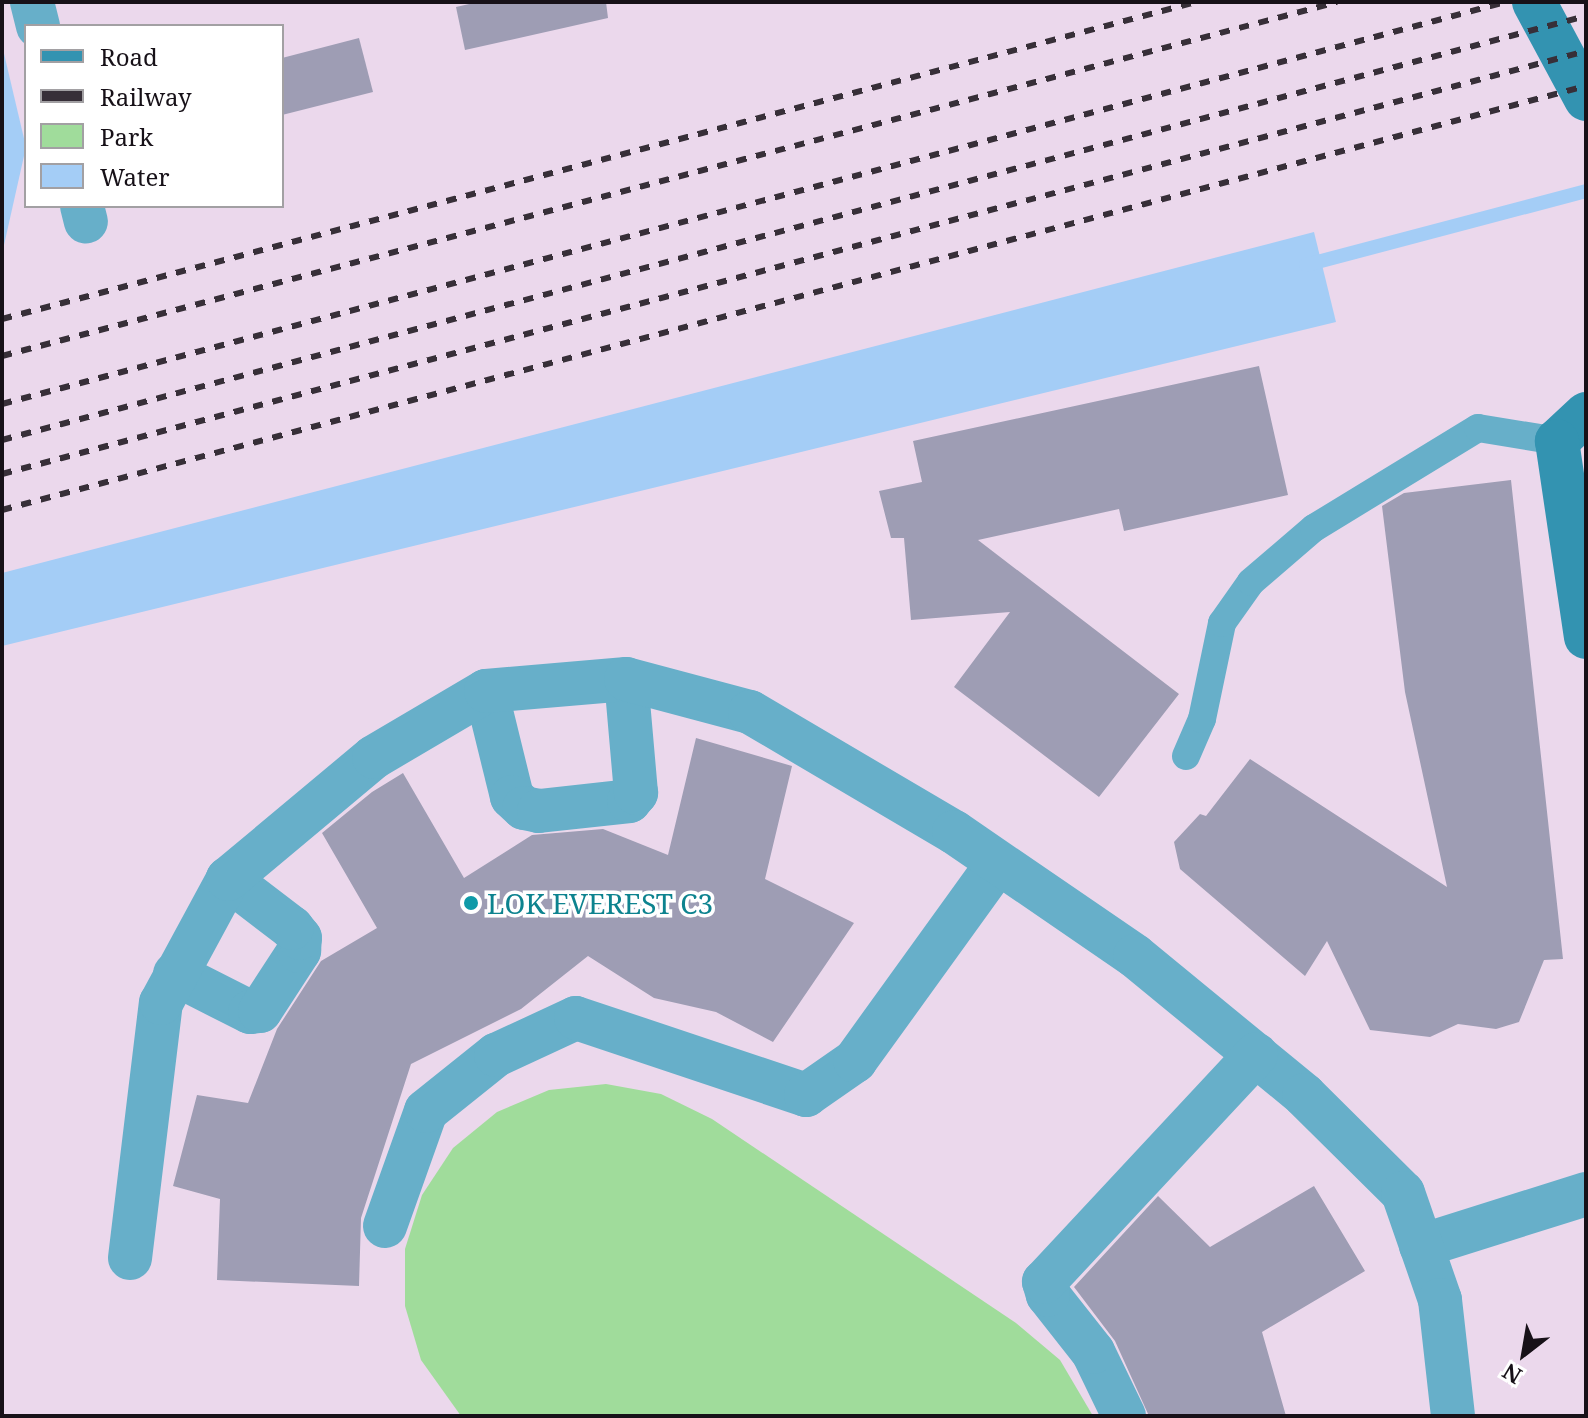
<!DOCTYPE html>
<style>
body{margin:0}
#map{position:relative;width:1588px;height:1418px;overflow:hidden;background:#ebd8ec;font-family:"Noto Serif",serif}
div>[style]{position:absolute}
.green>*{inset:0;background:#a0dc9b}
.water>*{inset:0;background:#a4cdf6}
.stream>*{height:14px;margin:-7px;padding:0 7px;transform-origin:7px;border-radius:7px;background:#a4cdf6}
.building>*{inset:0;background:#9e9db4}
.lane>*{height:28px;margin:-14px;padding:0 14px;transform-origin:14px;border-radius:14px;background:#67afc9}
.street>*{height:44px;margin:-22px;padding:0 22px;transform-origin:22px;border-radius:22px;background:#67afc9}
.secondary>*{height:44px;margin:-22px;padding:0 22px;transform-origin:22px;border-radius:22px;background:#3393b1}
.rail>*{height:6px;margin-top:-3px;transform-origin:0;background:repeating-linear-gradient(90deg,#372f38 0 10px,transparent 0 20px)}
.dots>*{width:22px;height:22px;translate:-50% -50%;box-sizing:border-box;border:4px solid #fff;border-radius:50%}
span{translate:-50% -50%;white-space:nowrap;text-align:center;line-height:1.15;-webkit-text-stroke:7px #fff;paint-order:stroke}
.culture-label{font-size:28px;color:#0d838f}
.left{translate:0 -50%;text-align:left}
.frame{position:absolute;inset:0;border:4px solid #171118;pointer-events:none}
.legend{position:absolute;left:24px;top:24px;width:260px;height:184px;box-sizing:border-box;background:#fff;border:2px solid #a2a0a3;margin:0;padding:10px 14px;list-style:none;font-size:24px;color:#171118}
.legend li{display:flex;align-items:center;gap:16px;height:40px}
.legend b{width:40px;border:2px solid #a2a0a3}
.north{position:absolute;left:1484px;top:1314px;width:80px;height:80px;-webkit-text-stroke:6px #fff;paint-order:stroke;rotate:211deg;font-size:22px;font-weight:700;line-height:32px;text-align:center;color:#171118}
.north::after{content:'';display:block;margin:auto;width:28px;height:36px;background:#171118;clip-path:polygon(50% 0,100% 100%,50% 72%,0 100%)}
</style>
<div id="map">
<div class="green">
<i style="clip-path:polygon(606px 1084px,661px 1094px,712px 1119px,1016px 1323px,1060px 1360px,1093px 1416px,461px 1416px,421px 1360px,405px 1306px,405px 1249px,422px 1195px,453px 1148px,497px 1112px,549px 1090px)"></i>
</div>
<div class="water">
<i style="clip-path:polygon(2px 45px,26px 147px,2px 254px)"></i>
<i style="clip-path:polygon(1314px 232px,1336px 322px,2px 646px,2px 573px)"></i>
</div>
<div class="stream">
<i style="left:1306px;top:265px;width:290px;rotate:-14.8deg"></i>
</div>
<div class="building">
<i style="clip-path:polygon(478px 2px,606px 2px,608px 18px,465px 50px,456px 7px)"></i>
<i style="clip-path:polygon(359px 38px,373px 92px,282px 115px,282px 58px)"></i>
<i style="clip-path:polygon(1259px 366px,1288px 495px,1124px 531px,1119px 509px,978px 540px,1179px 694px,1099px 797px,954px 687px,1010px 612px,911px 620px,904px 538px,891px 538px,879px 491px,922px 482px,913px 441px)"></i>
<i style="clip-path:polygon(1511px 480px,1563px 959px,1544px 960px,1519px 1022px,1496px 1029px,1458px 1024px,1430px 1037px,1370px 1030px,1327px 941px,1305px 976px,1180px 869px,1174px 842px,1200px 814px,1206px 816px,1250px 759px,1447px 887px,1405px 692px,1382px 506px,1404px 493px)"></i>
<i style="clip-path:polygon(696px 738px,792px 766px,765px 879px,854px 923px,773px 1042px,716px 1012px,654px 998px,588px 956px,521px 1009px,411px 1064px,361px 1218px,359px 1286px,217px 1280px,220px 1199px,173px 1186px,197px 1095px,248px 1103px,277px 1029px,321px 961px,377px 928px,322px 833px,372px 792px,403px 773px,464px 878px,532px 835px,603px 829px,668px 855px)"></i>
<i style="clip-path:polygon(1314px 1186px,1365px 1271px,1262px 1332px,1286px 1416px,1149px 1416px,1115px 1341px,1074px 1287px,1158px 1196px,1210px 1247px)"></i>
</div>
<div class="lane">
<i style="left:1186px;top:756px;width:40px;rotate:-66.6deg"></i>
<i style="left:1202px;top:719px;width:98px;rotate:-78.2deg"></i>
<i style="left:1222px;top:623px;width:50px;rotate:-54.7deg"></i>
<i style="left:1251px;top:582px;width:83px;rotate:-40.6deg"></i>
<i style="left:1314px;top:528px;width:192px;rotate:-31.4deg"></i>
<i style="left:1478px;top:428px;width:80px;rotate:9.3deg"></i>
</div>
<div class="street">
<i style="left:32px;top:2px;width:25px;rotate:76deg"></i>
<i style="left:82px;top:206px;width:16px;rotate:76deg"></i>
<i style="left:486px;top:691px;width:109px;rotate:76.2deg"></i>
<i style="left:512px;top:797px;width:16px;rotate:43deg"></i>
<i style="left:524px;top:808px;width:15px;rotate:11deg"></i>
<i style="left:539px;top:811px;width:91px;rotate:-6.3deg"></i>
<i style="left:629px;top:801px;width:11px;rotate:-49deg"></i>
<i style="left:636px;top:793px;width:114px;rotate:-95deg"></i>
<i style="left:175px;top:974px;width:84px;rotate:26.9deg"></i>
<i style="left:250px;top:1012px;width:10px;rotate:-6deg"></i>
<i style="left:260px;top:1011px;width:72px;rotate:-57deg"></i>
<i style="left:299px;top:951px;width:13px;rotate:-86deg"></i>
<i style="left:300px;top:938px;width:13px;rotate:-129deg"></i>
<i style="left:292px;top:928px;width:81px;rotate:-142.6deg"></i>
<i style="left:385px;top:1226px;width:122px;rotate:-70.4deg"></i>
<i style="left:426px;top:1111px;width:90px;rotate:-38.7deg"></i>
<i style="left:496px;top:1055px;width:88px;rotate:-24.8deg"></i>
<i style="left:576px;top:1018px;width:243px;rotate:18.5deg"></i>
<i style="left:806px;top:1095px;width:60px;rotate:-34.8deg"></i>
<i style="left:855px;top:1061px;width:244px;rotate:-54.2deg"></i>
<i style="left:1421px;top:1246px;width:173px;rotate:-17.5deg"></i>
<i style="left:130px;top:1258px;width:257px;rotate:-83.1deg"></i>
<i style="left:161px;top:1003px;width:141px;rotate:-61.6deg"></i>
<i style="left:228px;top:879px;width:190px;rotate:-39.9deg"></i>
<i style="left:374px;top:757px;width:130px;rotate:-30.5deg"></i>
<i style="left:486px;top:691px;width:141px;rotate:-4.9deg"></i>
<i style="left:626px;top:679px;width:128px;rotate:14.9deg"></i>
<i style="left:750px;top:712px;width:237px;rotate:30.5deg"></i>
<i style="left:954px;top:832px;width:219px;rotate:34.4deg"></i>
<i style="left:1135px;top:956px;width:219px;rotate:39.4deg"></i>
<i style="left:1304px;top:1095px;width:139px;rotate:44.7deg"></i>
<i style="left:1403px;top:1193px;width:113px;rotate:70.9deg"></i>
<i style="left:1440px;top:1300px;width:117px;rotate:83.6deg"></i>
<i style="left:1124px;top:1416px;width:71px;rotate:-115.8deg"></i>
<i style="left:1093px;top:1352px;width:73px;rotate:-128.3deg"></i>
<i style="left:1048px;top:1295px;width:14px;rotate:-107deg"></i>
<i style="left:1044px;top:1282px;width:311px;rotate:-47deg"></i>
</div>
<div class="secondary">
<i style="left:1534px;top:2px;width:110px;rotate:61.8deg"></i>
<i style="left:1586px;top:414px;width:40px;rotate:137deg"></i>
<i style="left:1557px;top:441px;width:198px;rotate:81.6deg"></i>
</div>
<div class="rail">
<i style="left:2px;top:319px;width:1235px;rotate:-14.87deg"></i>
<i style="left:2px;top:356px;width:1381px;rotate:-14.85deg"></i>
<i style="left:2px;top:404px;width:1556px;rotate:-14.97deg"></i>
<i style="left:2px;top:440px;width:1640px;rotate:-14.99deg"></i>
<i style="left:2px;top:474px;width:1640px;rotate:-14.95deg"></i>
<i style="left:2px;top:510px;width:1640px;rotate:-14.99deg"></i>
</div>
<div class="dots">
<i style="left:471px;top:903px;background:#0f9aa8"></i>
</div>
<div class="culture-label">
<span class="left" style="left:487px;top:903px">LOK EVEREST C3</span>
</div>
<div class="frame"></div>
<ul class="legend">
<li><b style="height:10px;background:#3393b1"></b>Road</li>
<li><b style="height:10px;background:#372f38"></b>Railway</li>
<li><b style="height:22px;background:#a0dc9b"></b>Park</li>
<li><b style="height:22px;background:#a4cdf6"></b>Water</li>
</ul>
<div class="north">N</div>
</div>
